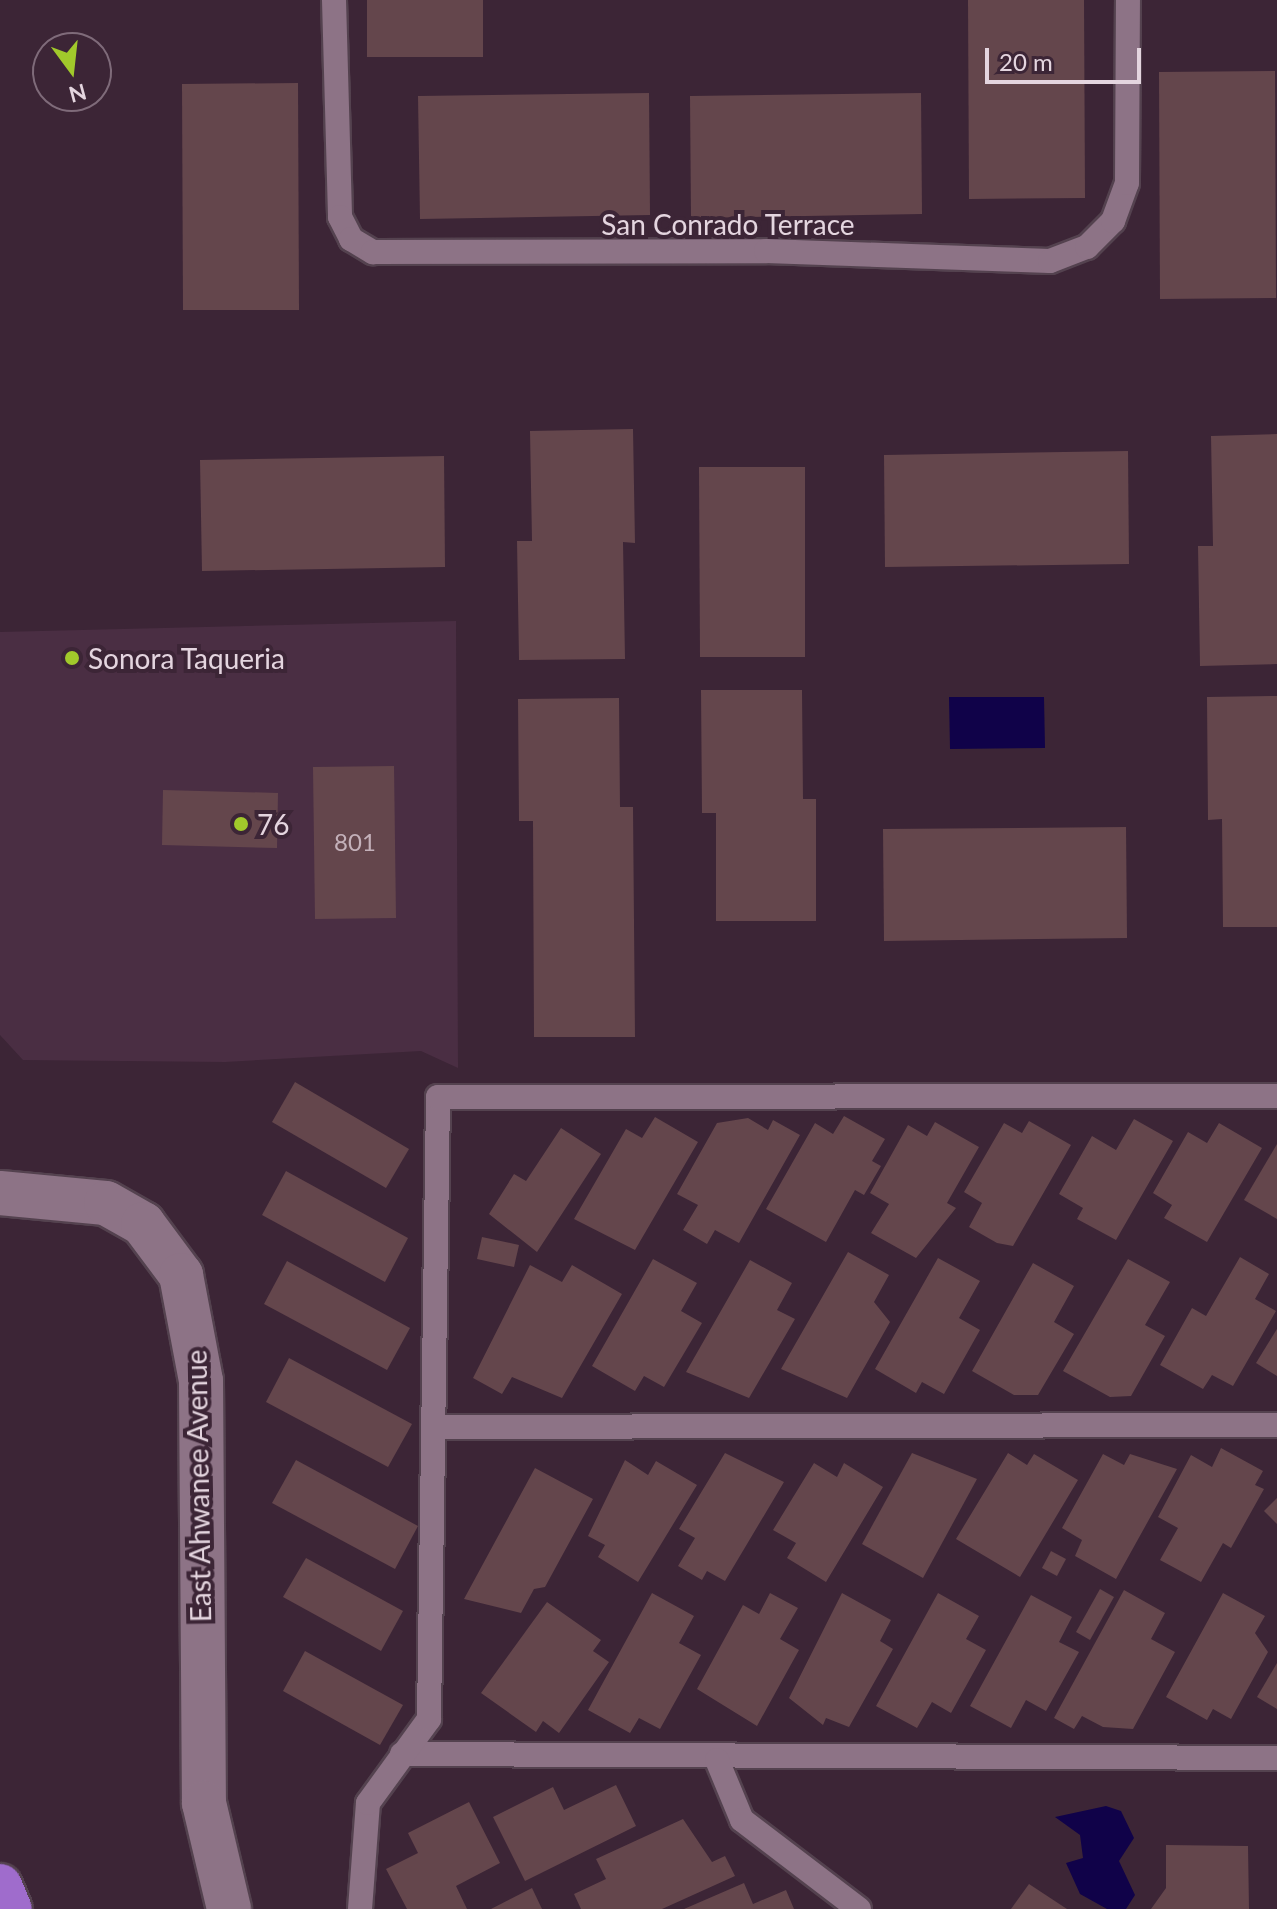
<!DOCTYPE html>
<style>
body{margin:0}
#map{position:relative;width:1277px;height:1909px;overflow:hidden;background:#3c2536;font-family:Lato,sans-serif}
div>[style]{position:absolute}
.built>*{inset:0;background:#4a2e43}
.water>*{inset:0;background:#100249}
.building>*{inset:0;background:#64464c}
.roads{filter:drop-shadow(2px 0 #54424f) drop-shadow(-2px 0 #54424f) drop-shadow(0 2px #54424f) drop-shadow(0 -2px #54424f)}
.lane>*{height:24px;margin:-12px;padding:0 12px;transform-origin:12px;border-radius:12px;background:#8d7386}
.secondary>*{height:44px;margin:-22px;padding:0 22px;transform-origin:22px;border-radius:22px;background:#8d7386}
.highway>*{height:44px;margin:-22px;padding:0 22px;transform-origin:22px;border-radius:22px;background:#9f6ccc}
.dots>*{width:22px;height:22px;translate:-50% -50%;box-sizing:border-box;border:4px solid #3c2536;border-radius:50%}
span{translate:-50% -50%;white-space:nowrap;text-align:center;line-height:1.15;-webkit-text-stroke:8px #3c2536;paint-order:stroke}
.number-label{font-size:24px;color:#c4b1ba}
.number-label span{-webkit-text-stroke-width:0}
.street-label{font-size:28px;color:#e4d5df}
.poi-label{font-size:28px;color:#e4d5df}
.left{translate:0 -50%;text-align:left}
.north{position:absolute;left:32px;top:32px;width:80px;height:80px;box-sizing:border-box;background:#3c2536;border:2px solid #7f6b7a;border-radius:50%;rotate:165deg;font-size:22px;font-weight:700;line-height:32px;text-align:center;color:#e4d5df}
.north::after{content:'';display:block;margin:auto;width:28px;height:36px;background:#a1c92b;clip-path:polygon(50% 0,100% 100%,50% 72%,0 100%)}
.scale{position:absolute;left:985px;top:48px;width:156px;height:36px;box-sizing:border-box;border:4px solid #e4d5df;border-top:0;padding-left:10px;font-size:24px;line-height:28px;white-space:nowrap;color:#e4d5df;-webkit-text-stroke:6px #3c2536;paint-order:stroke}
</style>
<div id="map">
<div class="built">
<i style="clip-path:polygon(456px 621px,458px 1068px,421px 1051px,225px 1062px,23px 1060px,0 1035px,0 632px)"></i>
</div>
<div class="water">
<i style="clip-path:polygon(949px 697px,1044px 697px,1045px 748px,950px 749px)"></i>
<i style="clip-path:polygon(1106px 1806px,1121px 1811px,1134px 1838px,1119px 1861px,1135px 1895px,1126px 1909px,1107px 1909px,1080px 1894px,1066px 1863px,1083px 1858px,1080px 1835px,1055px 1817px)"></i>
</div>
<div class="building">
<i style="clip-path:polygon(367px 0,483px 0,483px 57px,367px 57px)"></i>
<i style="clip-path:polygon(968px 0,1084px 0,1085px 198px,969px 199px)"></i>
<i style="clip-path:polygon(1275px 71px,1276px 298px,1160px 299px,1159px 72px)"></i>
<i style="clip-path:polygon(298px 83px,299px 310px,183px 310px,182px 84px)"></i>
<i style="clip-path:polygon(649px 93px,650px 215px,420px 219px,418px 96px)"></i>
<i style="clip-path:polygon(921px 93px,922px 214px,691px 218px,690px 96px)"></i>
<i style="clip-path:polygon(633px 429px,635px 543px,623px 542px,625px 659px,519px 660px,517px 541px,532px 541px,530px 431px)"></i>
<i style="clip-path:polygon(1277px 434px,1277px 664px,1200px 666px,1198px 546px,1213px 546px,1211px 436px)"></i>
<i style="clip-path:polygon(1128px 451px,1129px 564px,885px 567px,884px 455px)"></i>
<i style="clip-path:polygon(444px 456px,445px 567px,202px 571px,200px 460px)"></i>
<i style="clip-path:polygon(699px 467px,805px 467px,805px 657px,700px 657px)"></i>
<i style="clip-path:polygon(701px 690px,802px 690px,803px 799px,816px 799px,816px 921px,716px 921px,716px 813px,702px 813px)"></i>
<i style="clip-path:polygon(1277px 696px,1277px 927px,1223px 927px,1222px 819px,1208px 820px,1207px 697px)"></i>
<i style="clip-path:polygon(619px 698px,620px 807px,633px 807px,635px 1037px,534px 1037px,533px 821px,519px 821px,518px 699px)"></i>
<i style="clip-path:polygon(394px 766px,396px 918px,315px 919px,313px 767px)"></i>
<i style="clip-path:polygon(163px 790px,278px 793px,277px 848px,162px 845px)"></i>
<i style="clip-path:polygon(1126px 827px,1127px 938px,884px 941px,883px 829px)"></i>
<i style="clip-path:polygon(295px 1082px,409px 1149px,386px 1188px,272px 1122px)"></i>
<i style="clip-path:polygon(844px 1116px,885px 1139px,872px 1161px,881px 1166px,864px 1195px,855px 1190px,826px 1242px,766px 1209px,815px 1123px,833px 1134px)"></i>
<i style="clip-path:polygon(655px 1117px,698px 1142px,635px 1250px,574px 1219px,626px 1129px,642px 1138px)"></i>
<i style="clip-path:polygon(748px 1118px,768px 1130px,773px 1120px,800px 1135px,739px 1243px,715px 1230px,707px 1244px,683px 1230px,698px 1205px,677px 1194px,717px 1123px)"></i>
<i style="clip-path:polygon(1134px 1119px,1173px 1141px,1116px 1240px,1077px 1219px,1083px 1208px,1059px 1194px,1092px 1136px,1116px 1150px)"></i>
<i style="clip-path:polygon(1029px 1121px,1071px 1145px,1013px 1246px,997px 1243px,969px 1227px,982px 1203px,964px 1192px,1004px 1123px,1022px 1133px)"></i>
<i style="clip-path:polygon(935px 1122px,979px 1147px,947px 1203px,956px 1208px,916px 1258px,871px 1233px,889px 1204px,870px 1193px,908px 1125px,927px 1136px)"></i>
<i style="clip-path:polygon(1219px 1123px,1262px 1148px,1207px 1242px,1164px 1218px,1172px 1205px,1153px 1193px,1188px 1132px,1207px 1143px)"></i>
<i style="clip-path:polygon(561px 1128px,601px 1154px,537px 1252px,489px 1214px,514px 1174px,526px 1181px)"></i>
<i style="clip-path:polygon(1277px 1144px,1277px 1219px,1244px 1200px)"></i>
<i style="clip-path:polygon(286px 1171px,408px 1238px,385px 1282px,262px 1215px)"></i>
<i style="clip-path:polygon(482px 1237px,519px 1245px,514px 1267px,477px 1259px)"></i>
<i style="clip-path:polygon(848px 1252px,889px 1275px,874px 1302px,890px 1322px,847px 1398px,781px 1369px)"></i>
<i style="clip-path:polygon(1240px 1257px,1269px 1274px,1255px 1299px,1276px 1311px,1233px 1386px,1212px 1375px,1203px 1389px,1160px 1365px,1192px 1308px,1206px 1316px)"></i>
<i style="clip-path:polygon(938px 1258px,980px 1281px,959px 1318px,980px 1330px,944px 1394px,922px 1382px,916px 1393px,875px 1369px)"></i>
<i style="clip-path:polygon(653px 1259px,697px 1283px,681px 1311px,702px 1323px,664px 1387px,644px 1376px,635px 1391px,592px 1366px)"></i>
<i style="clip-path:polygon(1128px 1259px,1170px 1282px,1145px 1325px,1165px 1336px,1131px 1396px,1110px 1397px,1063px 1371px)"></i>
<i style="clip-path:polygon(750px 1260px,792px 1283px,777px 1310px,795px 1319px,749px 1398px,686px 1372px)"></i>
<i style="clip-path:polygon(287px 1261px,410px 1328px,387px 1370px,264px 1304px)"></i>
<i style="clip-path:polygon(1033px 1263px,1074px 1286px,1054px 1322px,1074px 1334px,1038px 1395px,1014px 1395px,972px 1371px)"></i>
<i style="clip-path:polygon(530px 1265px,562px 1282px,572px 1265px,622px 1294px,562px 1398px,512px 1377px,502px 1394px,473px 1378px)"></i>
<i style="clip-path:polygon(1277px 1329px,1277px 1376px,1256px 1363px)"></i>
<i style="clip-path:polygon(289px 1358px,412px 1424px,388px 1467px,266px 1402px)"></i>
<i style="clip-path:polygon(1221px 1448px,1263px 1471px,1255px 1485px,1264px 1489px,1231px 1548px,1223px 1543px,1201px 1582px,1160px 1560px,1178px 1528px,1158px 1517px,1191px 1455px,1212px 1467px)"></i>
<i style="clip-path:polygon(725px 1453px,784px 1482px,725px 1581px,707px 1571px,702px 1580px,678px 1566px,695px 1538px,679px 1529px)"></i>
<i style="clip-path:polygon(912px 1453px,977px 1479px,923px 1578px,862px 1544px)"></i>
<i style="clip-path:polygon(1008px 1453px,1027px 1465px,1034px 1454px,1078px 1480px,1020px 1577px,956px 1539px)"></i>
<i style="clip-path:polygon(1103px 1454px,1124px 1465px,1130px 1454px,1177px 1469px,1116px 1579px,1075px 1556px,1082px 1540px,1062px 1528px)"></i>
<i style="clip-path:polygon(296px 1460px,418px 1526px,395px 1569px,272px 1503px)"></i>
<i style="clip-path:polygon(625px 1460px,648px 1475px,656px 1461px,697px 1485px,638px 1582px,598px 1557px,605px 1545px,588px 1536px)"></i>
<i style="clip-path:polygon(814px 1463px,837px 1477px,844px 1463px,883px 1487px,826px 1582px,787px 1558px,796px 1543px,773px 1530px)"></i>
<i style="clip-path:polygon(535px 1468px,593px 1499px,545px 1587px,534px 1589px,521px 1613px,464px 1599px)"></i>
<i style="clip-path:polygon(1277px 1498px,1277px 1524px,1264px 1511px)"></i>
<i style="clip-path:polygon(1051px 1551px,1066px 1559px,1057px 1576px,1042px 1568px)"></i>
<i style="clip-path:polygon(306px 1558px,403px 1611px,381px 1651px,283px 1597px)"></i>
<i style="clip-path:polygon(1100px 1589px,1114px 1597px,1090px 1640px,1076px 1632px)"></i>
<i style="clip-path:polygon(1124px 1590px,1165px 1613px,1151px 1639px,1175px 1652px,1133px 1729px,1103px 1727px,1082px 1716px,1074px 1729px,1054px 1718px)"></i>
<i style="clip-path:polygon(652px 1593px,694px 1616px,679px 1643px,701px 1655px,660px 1729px,639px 1718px,630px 1733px,588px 1710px)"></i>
<i style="clip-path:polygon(770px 1593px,798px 1608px,780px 1639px,799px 1650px,757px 1726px,697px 1689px,743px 1605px,759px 1614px)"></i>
<i style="clip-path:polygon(842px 1593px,891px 1620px,880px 1641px,893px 1649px,849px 1727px,826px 1718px,823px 1725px,789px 1698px)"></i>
<i style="clip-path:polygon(938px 1593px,979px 1616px,966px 1639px,986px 1650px,951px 1713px,932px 1702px,917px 1728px,876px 1706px)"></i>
<i style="clip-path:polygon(1223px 1593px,1265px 1616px,1255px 1633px,1268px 1652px,1231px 1719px,1213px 1709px,1207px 1720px,1166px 1697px)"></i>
<i style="clip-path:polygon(1031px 1595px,1072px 1617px,1059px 1642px,1079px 1652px,1046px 1711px,1026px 1700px,1011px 1728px,970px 1706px)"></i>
<i style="clip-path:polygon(547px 1602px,601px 1640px,593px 1651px,609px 1662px,559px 1733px,543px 1721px,536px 1732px,481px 1693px)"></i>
<i style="clip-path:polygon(305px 1651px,403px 1705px,380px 1745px,283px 1691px)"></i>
<i style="clip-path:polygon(1277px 1663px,1277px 1709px,1257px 1697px)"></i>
<i style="clip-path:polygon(616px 1785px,636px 1826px,525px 1881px,493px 1817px,553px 1787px,564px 1810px)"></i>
<i style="clip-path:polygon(469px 1802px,500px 1863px,456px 1886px,467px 1909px,407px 1909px,386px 1869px,418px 1853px,408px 1833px)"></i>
<i style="clip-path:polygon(683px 1819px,712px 1862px,725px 1856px,735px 1876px,662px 1909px,581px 1909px,574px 1894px,606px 1879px,596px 1859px)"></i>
<i style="clip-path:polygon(1166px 1845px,1248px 1846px,1249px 1909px,1151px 1909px,1166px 1888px)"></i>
<i style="clip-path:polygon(744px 1883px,753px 1904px,786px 1890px,794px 1909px,684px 1909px)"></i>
<i style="clip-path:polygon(1029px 1884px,1067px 1909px,1011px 1909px)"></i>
<i style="clip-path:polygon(532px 1888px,542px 1909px,491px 1909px)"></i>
</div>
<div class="roads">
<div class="lane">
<i style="left:334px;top:0;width:217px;rotate:88.4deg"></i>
<i style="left:340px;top:217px;width:25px;rotate:63deg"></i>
<i style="left:351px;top:239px;width:26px;rotate:31deg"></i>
<i style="left:373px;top:252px;width:393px;rotate:-0.1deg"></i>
<i style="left:766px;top:251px;width:284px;rotate:2deg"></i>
<i style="left:1050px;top:261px;width:40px;rotate:-21deg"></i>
<i style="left:1087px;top:247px;width:37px;rotate:-45deg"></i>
<i style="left:1113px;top:221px;width:40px;rotate:-69.8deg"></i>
<i style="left:1127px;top:183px;width:183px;rotate:-89.7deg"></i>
<i style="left:433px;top:1427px;width:844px;rotate:-0.14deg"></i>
<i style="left:402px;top:1754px;width:875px;rotate:0.26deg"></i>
<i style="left:717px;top:1760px;width:65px;rotate:67.4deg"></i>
<i style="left:742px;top:1820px;width:147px;rotate:37.3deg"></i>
<i style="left:360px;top:1909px;width:106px;rotate:-85.7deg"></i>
<i style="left:368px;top:1803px;width:104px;rotate:-54deg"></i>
<i style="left:429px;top:1719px;width:622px;rotate:-89.17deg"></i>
<i style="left:438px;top:1097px;width:839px;rotate:-0.07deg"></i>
</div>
<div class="secondary">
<i style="left:0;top:1193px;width:106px;rotate:5.4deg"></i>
<i style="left:106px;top:1203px;width:43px;rotate:29.6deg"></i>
<i style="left:143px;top:1224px;width:64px;rotate:53.3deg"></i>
<i style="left:181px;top:1275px;width:108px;rotate:79.3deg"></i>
<i style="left:201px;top:1381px;width:422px;rotate:89.6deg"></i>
<i style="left:204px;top:1803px;width:109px;rotate:76.7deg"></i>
</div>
<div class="highway">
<i style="left:0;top:1886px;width:25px;rotate:67deg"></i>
</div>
</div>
<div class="dots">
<i style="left:72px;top:658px;background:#a1c92b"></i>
<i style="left:241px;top:824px;background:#a1c92b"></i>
</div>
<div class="number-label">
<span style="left:355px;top:842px">801</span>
</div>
<div class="street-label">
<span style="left:728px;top:224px">San Conrado Terrace</span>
<span style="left:198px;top:1486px;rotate:-91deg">East Ahwanee Avenue</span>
</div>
<div class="poi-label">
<span class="left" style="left:88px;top:658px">Sonora Taqueria</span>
<span class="left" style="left:257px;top:824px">76</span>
</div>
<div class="north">N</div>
<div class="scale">20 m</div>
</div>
